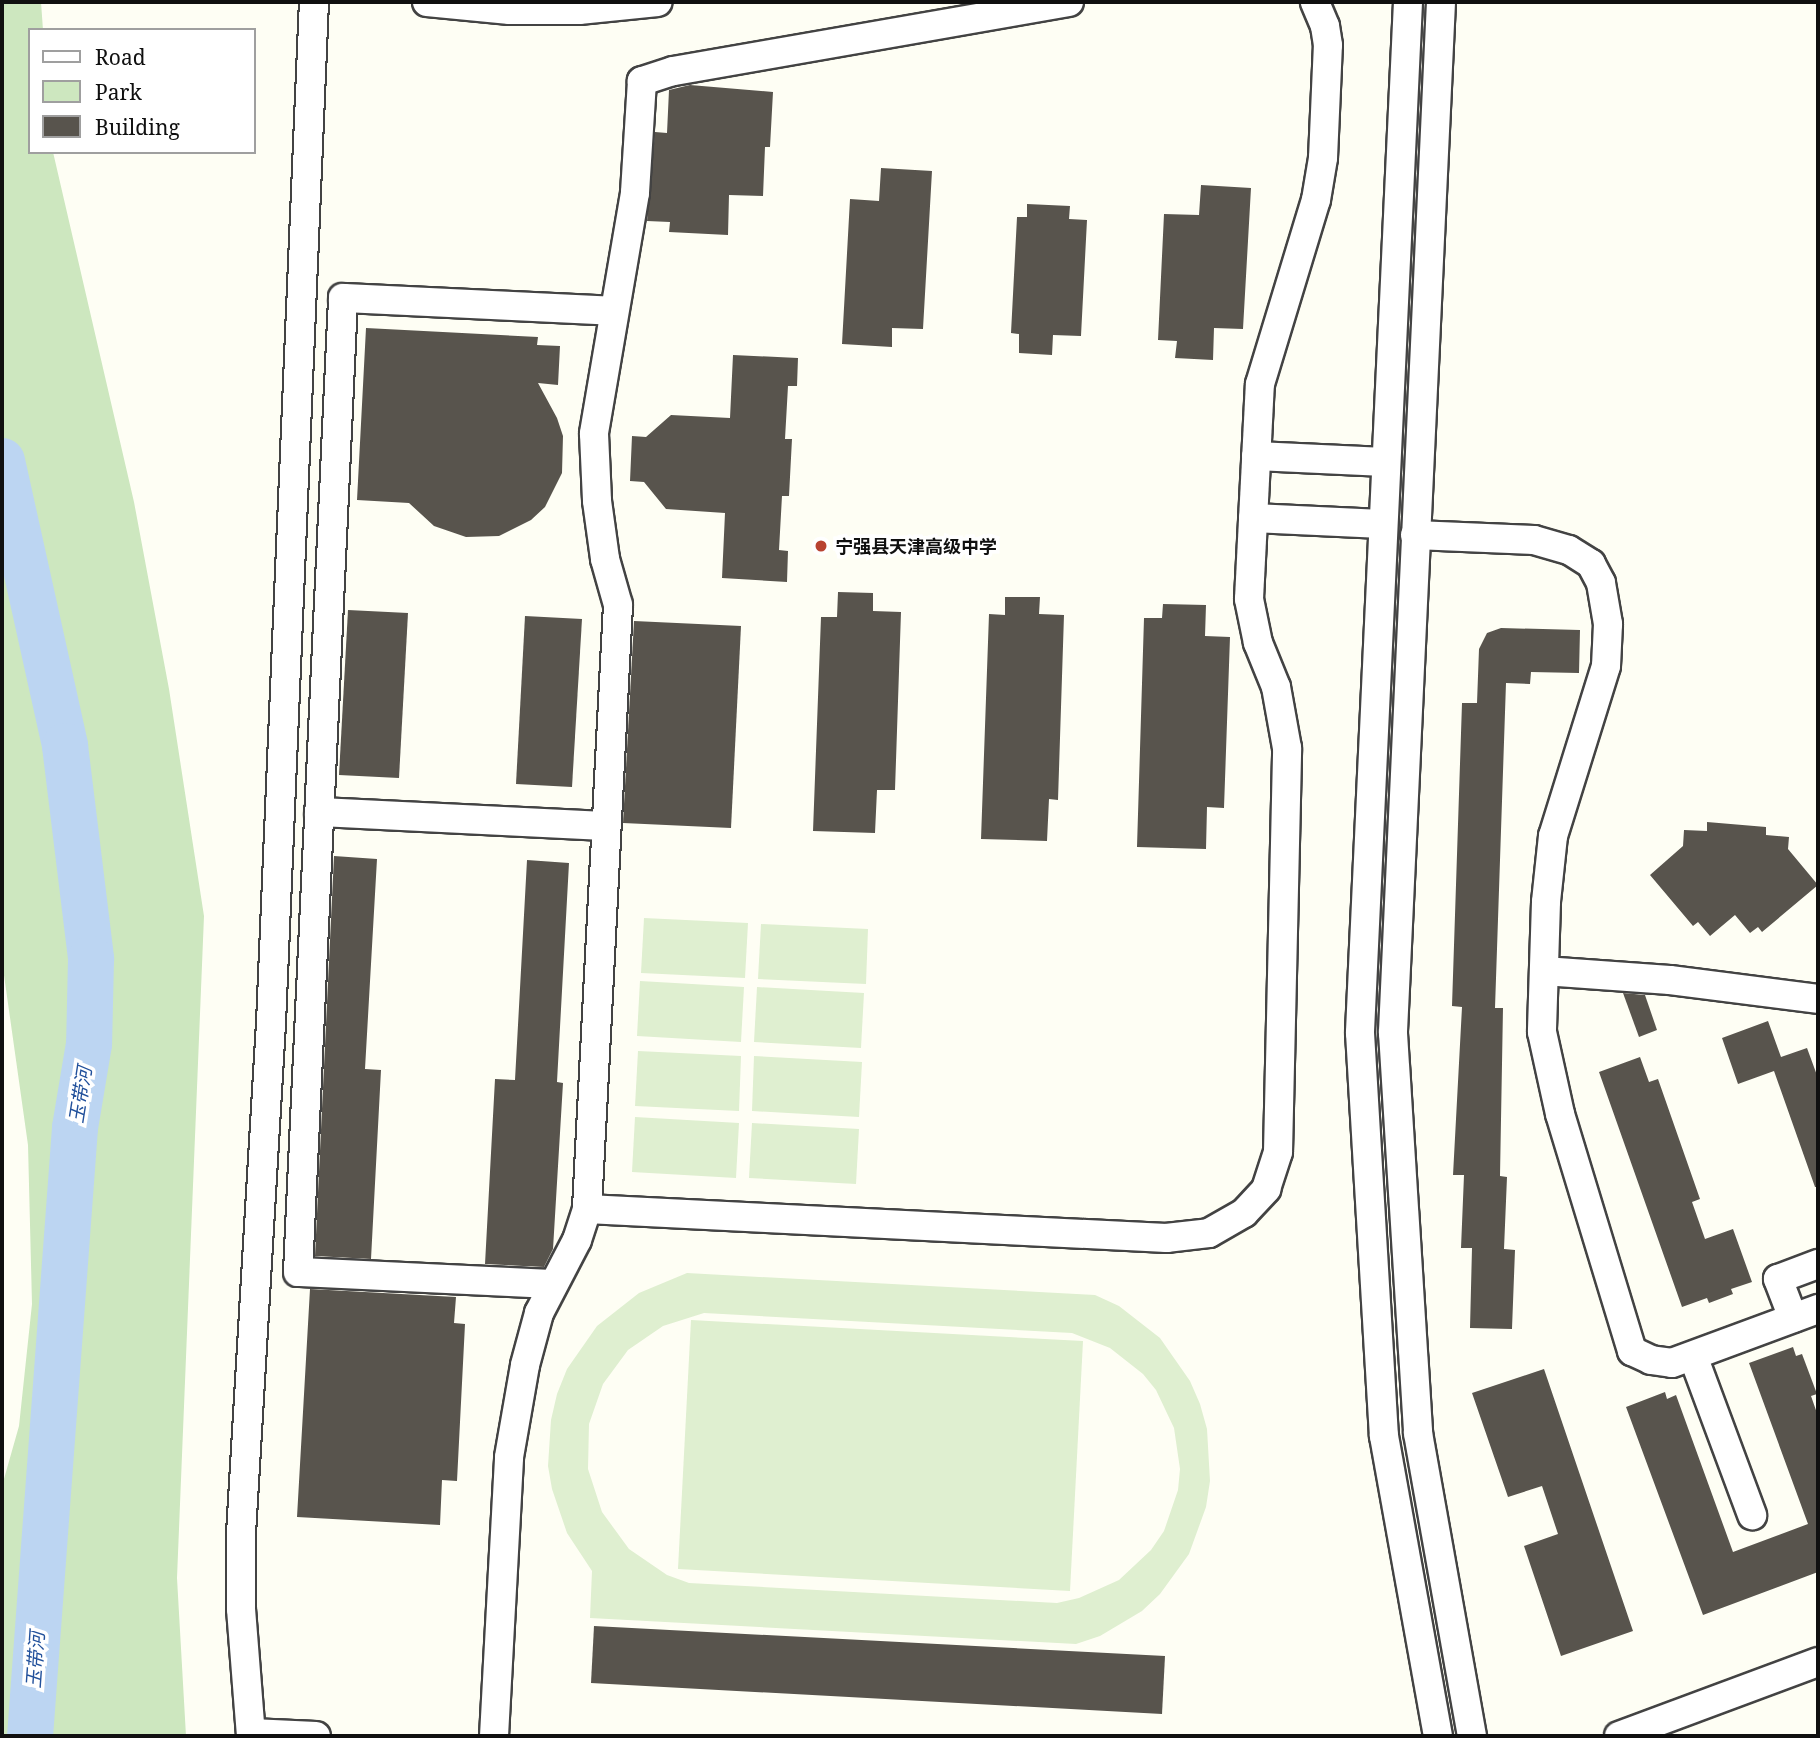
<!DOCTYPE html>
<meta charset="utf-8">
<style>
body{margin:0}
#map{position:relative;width:1820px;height:1738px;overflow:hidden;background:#fefef4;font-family:"Noto Serif","Noto Sans SC",serif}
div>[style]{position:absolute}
.green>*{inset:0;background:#cde7bf}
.pitch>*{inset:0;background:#dfefd0}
.river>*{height:46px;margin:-23px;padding:0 23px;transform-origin:23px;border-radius:23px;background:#bcd5f2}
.building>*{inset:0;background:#58544d}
.roads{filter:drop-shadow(2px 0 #434343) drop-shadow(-2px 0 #434343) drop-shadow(0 2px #434343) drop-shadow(0 -2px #434343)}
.minor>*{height:28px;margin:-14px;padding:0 14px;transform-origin:14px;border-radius:14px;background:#fff}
.dots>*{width:19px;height:19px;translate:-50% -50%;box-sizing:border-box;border:4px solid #fff;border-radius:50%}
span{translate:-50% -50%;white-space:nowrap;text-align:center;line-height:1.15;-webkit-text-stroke:7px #fff;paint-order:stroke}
.poi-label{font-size:18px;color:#101010;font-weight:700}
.left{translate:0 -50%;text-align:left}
.water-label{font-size:19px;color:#21509b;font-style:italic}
.frame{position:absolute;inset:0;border:4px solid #101010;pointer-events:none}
.legend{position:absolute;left:28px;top:28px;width:228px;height:126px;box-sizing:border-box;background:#fff;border:2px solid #9f9f9f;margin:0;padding:9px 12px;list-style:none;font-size:21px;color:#101010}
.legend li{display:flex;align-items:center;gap:14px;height:35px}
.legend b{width:35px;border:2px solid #9f9f9f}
</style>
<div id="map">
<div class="green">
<i style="clip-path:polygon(2px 2px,41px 2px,43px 30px,30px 30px,30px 152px,53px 152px,134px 502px,169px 689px,204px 916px,177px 1578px,186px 1736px,2px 1736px,2px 1486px,19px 1426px,32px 1304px,28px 1145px,2px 961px)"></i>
</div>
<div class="pitch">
<i style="clip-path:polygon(644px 918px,748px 923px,745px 978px,641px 973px)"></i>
<i style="clip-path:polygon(761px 924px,868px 929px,866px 984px,758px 979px)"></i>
<i style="clip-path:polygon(640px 981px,744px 987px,741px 1042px,637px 1036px)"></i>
<i style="clip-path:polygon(757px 987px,864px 993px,861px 1048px,754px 1042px)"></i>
<i style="clip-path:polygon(638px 1051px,741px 1056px,739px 1111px,635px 1106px)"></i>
<i style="clip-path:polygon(754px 1056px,862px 1062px,859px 1117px,752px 1111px)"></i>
<i style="clip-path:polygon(635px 1117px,739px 1123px,736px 1178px,632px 1172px)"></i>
<i style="clip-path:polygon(752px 1123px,859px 1129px,856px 1184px,749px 1178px)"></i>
<i style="clip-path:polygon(evenodd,687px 1273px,1095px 1295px,1119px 1306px,1160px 1338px,1190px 1381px,1200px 1404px,1207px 1429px,1210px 1481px,1206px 1507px,1189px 1554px,1160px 1594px,1142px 1611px,1100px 1636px,1076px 1644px,590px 1618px,592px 1571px,567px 1533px,552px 1489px,548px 1466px,551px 1420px,557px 1394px,567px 1369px,597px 1326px,639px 1293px,687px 1273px,704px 1313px,1072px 1333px,1110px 1348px,1143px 1374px,1156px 1390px,1174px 1428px,1180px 1469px,1178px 1490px,1164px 1531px,1151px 1550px,1119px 1580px,1079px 1598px,1057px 1603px,689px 1583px,667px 1575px,629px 1549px,602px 1512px,588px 1469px,589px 1424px,603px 1384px,628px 1350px,663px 1326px,704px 1313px)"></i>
<i style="clip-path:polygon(691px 1320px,1083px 1341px,1070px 1591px,678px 1569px)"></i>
</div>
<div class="river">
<i style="left:2px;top:461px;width:292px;rotate:77.5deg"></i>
<i style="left:65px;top:746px;width:215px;rotate:83deg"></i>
<i style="left:91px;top:959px;width:85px;rotate:91.3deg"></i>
<i style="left:89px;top:1044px;width:85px;rotate:99.5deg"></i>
<i style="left:75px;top:1128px;width:610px;rotate:94.23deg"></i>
</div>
<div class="building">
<i style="clip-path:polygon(690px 85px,773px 92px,770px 147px,765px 147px,763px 196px,729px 195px,728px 235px,669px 232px,670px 222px,647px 221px,655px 132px,667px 133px,669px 90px)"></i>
<i style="clip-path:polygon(881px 168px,932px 171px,923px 329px,892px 328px,892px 347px,842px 344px,850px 199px,879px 201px)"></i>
<i style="clip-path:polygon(1201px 185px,1251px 188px,1243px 329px,1214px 328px,1213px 360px,1175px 358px,1177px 341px,1158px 340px,1164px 214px,1199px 215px)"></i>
<i style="clip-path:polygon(1027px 204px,1070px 206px,1069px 219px,1087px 220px,1081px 336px,1053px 335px,1052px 355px,1019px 353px,1019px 334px,1011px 333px,1017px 217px,1027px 217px)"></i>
<i style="clip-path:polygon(366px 328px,538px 337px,537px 345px,560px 346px,558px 385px,538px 383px,557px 418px,563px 436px,562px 473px,545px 507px,531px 520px,499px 536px,466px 537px,434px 526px,409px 503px,357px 500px)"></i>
<i style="clip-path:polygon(733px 355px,798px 358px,797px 386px,788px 386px,785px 439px,792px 439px,789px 496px,782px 496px,779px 550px,788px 551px,787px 582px,722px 578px,725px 513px,666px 509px,644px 482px,630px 481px,632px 436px,646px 437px,671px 415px,730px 418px)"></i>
<i style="clip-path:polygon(838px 592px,873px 593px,873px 611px,901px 612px,895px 790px,877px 790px,875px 833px,813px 831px,821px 617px,837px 617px)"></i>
<i style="clip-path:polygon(1005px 597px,1040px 597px,1039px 614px,1064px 615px,1058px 800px,1049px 799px,1047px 841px,981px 839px,989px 614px,1005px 615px)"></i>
<i style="clip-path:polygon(1163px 604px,1206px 605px,1205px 636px,1230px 637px,1224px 808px,1207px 807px,1206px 849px,1137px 847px,1144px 618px,1162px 618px)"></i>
<i style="clip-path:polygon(348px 610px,408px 613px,399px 778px,339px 775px)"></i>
<i style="clip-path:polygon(525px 616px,582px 619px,572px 787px,516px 784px)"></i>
<i style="clip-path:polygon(634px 621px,741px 626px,731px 828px,623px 823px)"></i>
<i style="clip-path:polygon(1501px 628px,1580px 630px,1579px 673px,1531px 672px,1530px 684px,1506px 683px,1495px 1008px,1503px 1008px,1500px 1176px,1507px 1177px,1504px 1249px,1515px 1250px,1512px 1329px,1470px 1328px,1472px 1248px,1461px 1248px,1464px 1175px,1453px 1175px,1462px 1007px,1452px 1006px,1462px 703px,1477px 703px,1479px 649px,1487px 633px)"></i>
<i style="clip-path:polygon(1707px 822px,1766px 827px,1766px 835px,1789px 837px,1788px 849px,1818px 885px,1762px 932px,1758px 927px,1750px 933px,1735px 915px,1710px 936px,1698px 922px,1693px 926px,1650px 875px,1683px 846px,1684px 830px,1707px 831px)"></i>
<i style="clip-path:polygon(334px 856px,377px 859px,365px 1069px,381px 1070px,371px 1259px,315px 1256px)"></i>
<i style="clip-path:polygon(527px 860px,569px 863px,557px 1082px,563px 1083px,553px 1249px,544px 1267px,485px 1264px,495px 1079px,515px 1080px)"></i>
<i style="clip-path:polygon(1623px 993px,1645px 995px,1657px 1030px,1639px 1037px)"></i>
<i style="clip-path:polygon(1768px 1021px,1781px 1057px,1807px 1048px,1818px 1078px,1818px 1187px,1815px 1187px,1774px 1071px,1738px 1084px,1722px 1038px)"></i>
<i style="clip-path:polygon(1640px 1057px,1649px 1082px,1658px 1079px,1700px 1199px,1692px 1202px,1705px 1239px,1733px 1229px,1752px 1282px,1731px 1289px,1733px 1294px,1709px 1303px,1707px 1298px,1682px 1307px,1599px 1072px)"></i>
<i style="clip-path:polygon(310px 1289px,456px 1297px,454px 1323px,465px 1324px,457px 1481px,442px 1480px,440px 1525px,297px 1517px)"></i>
<i style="clip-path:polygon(1793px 1347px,1796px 1356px,1802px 1354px,1817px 1394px,1811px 1396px,1818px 1416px,1818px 1572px,1703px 1615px,1626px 1407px,1665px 1392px,1667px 1399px,1676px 1395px,1733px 1552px,1808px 1524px,1749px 1363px)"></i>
<i style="clip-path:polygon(1544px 1369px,1633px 1631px,1561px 1656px,1524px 1546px,1558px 1534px,1542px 1486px,1508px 1497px,1472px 1393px)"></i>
<i style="clip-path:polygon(594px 1626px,1165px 1656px,1162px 1714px,591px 1683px)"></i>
</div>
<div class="roads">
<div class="minor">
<i style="left:427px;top:2px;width:83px;rotate:5.5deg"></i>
<i style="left:510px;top:10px;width:69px"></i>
<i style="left:579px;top:10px;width:79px;rotate:-5.8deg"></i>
<i style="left:1069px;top:2px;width:402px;rotate:170.1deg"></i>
<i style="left:673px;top:71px;width:33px;rotate:162deg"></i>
<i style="left:642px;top:81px;width:112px;rotate:93.6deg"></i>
<i style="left:635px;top:193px;width:244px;rotate:99.7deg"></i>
<i style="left:594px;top:434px;width:67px;rotate:87.4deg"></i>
<i style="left:597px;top:501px;width:59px;rotate:82.1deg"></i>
<i style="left:605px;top:559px;width:48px;rotate:74.2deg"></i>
<i style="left:618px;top:605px;width:605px;rotate:92.94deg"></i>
<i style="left:587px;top:1209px;width:580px;rotate:2.87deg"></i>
<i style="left:1166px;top:1238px;width:43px;rotate:-6.6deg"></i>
<i style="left:1209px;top:1233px;width:40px;rotate:-29.7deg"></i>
<i style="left:1244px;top:1213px;width:33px;rotate:-47deg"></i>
<i style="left:1266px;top:1189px;width:39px;rotate:-72deg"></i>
<i style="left:1278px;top:1152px;width:404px;rotate:-88.7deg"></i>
<i style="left:1287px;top:748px;width:62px;rotate:-100.2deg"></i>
<i style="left:1276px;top:687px;width:48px;rotate:-112.2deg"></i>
<i style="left:1258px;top:643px;width:45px;rotate:-101.6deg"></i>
<i style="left:1249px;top:599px;width:215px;rotate:-87.1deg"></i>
<i style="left:1260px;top:384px;width:192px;rotate:-73.1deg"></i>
<i style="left:1316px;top:200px;width:43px;rotate:-80.5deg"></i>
<i style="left:1323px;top:158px;width:113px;rotate:-87.5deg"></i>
<i style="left:1328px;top:45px;width:19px;rotate:-99deg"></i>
<i style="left:1325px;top:26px;width:26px;rotate:-113deg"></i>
<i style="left:1408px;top:2px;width:1032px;rotate:92.67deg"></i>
<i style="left:1360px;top:1033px;width:404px;rotate:86.6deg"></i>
<i style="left:1384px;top:1436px;width:305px;rotate:79.8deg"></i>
<i style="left:1441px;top:2px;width:1032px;rotate:92.67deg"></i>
<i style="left:1393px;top:1033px;width:401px;rotate:86.4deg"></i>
<i style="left:1418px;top:1433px;width:308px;rotate:79.9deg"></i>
<i style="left:1256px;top:456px;width:129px;rotate:2.7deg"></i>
<i style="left:1253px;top:518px;width:129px;rotate:2.7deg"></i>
<i style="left:1415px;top:535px;width:119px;rotate:2.4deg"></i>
<i style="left:1534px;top:540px;width:36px;rotate:16deg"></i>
<i style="left:1569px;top:550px;width:26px;rotate:32deg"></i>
<i style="left:1591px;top:564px;width:21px;rotate:62deg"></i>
<i style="left:1601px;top:583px;width:42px;rotate:80.3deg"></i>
<i style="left:1608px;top:624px;width:42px;rotate:92.7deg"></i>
<i style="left:1606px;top:666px;width:178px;rotate:107.3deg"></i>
<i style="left:1553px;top:836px;width:66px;rotate:96.1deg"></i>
<i style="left:1546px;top:902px;width:130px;rotate:91.8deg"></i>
<i style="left:1542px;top:1032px;width:84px;rotate:77.6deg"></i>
<i style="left:1560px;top:1114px;width:248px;rotate:73.1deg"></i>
<i style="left:1632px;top:1351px;width:21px;rotate:25deg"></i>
<i style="left:1651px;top:1360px;width:21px;rotate:8deg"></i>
<i style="left:1672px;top:1363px;width:156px;rotate:-20.3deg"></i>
<i style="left:319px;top:812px;width:287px;rotate:2.8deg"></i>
<i style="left:1544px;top:971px;width:126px;rotate:4.1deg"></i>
<i style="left:1670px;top:980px;width:149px;rotate:7.3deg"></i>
<i style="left:553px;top:1284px;width:255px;rotate:-177.3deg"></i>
<i style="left:298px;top:1272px;width:975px;rotate:-87.35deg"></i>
<i style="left:343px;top:298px;width:271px;rotate:2.7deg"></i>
<i style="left:1793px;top:1318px;width:42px;rotate:-111deg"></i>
<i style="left:1778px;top:1279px;width:43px;rotate:-20.6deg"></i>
<i style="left:1693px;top:1356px;width:170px;rotate:69.6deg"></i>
<i style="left:251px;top:1733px;width:65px;rotate:2.6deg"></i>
<i style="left:251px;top:1736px;width:127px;rotate:-94.5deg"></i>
<i style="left:241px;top:1609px;width:75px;rotate:-90deg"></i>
<i style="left:241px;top:1534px;width:512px;rotate:-86.64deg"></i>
<i style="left:271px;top:1023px;width:1022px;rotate:-87.59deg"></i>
<i style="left:494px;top:1736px;width:279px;rotate:-86.9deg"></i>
<i style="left:509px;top:1457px;width:93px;rotate:-80.1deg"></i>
<i style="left:525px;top:1365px;width:54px;rotate:-74.9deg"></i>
<i style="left:539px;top:1313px;width:82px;rotate:-62.5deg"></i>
<i style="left:577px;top:1240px;width:33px;rotate:-72deg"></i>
<i style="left:1619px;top:1736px;width:212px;rotate:-20.4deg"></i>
</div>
</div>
<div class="dots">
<i style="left:821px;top:546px;background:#b84231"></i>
</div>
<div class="poi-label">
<span class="left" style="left:835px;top:546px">宁强县天津高级中学</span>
</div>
<div class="water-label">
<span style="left:81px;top:1095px;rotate:-81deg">玉带河</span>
<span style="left:36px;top:1660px;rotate:-86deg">玉带河</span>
</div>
<div class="frame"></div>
<ul class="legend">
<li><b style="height:9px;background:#fff"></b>Road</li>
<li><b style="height:19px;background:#cde7bf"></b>Park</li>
<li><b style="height:19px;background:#58544d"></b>Building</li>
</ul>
</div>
